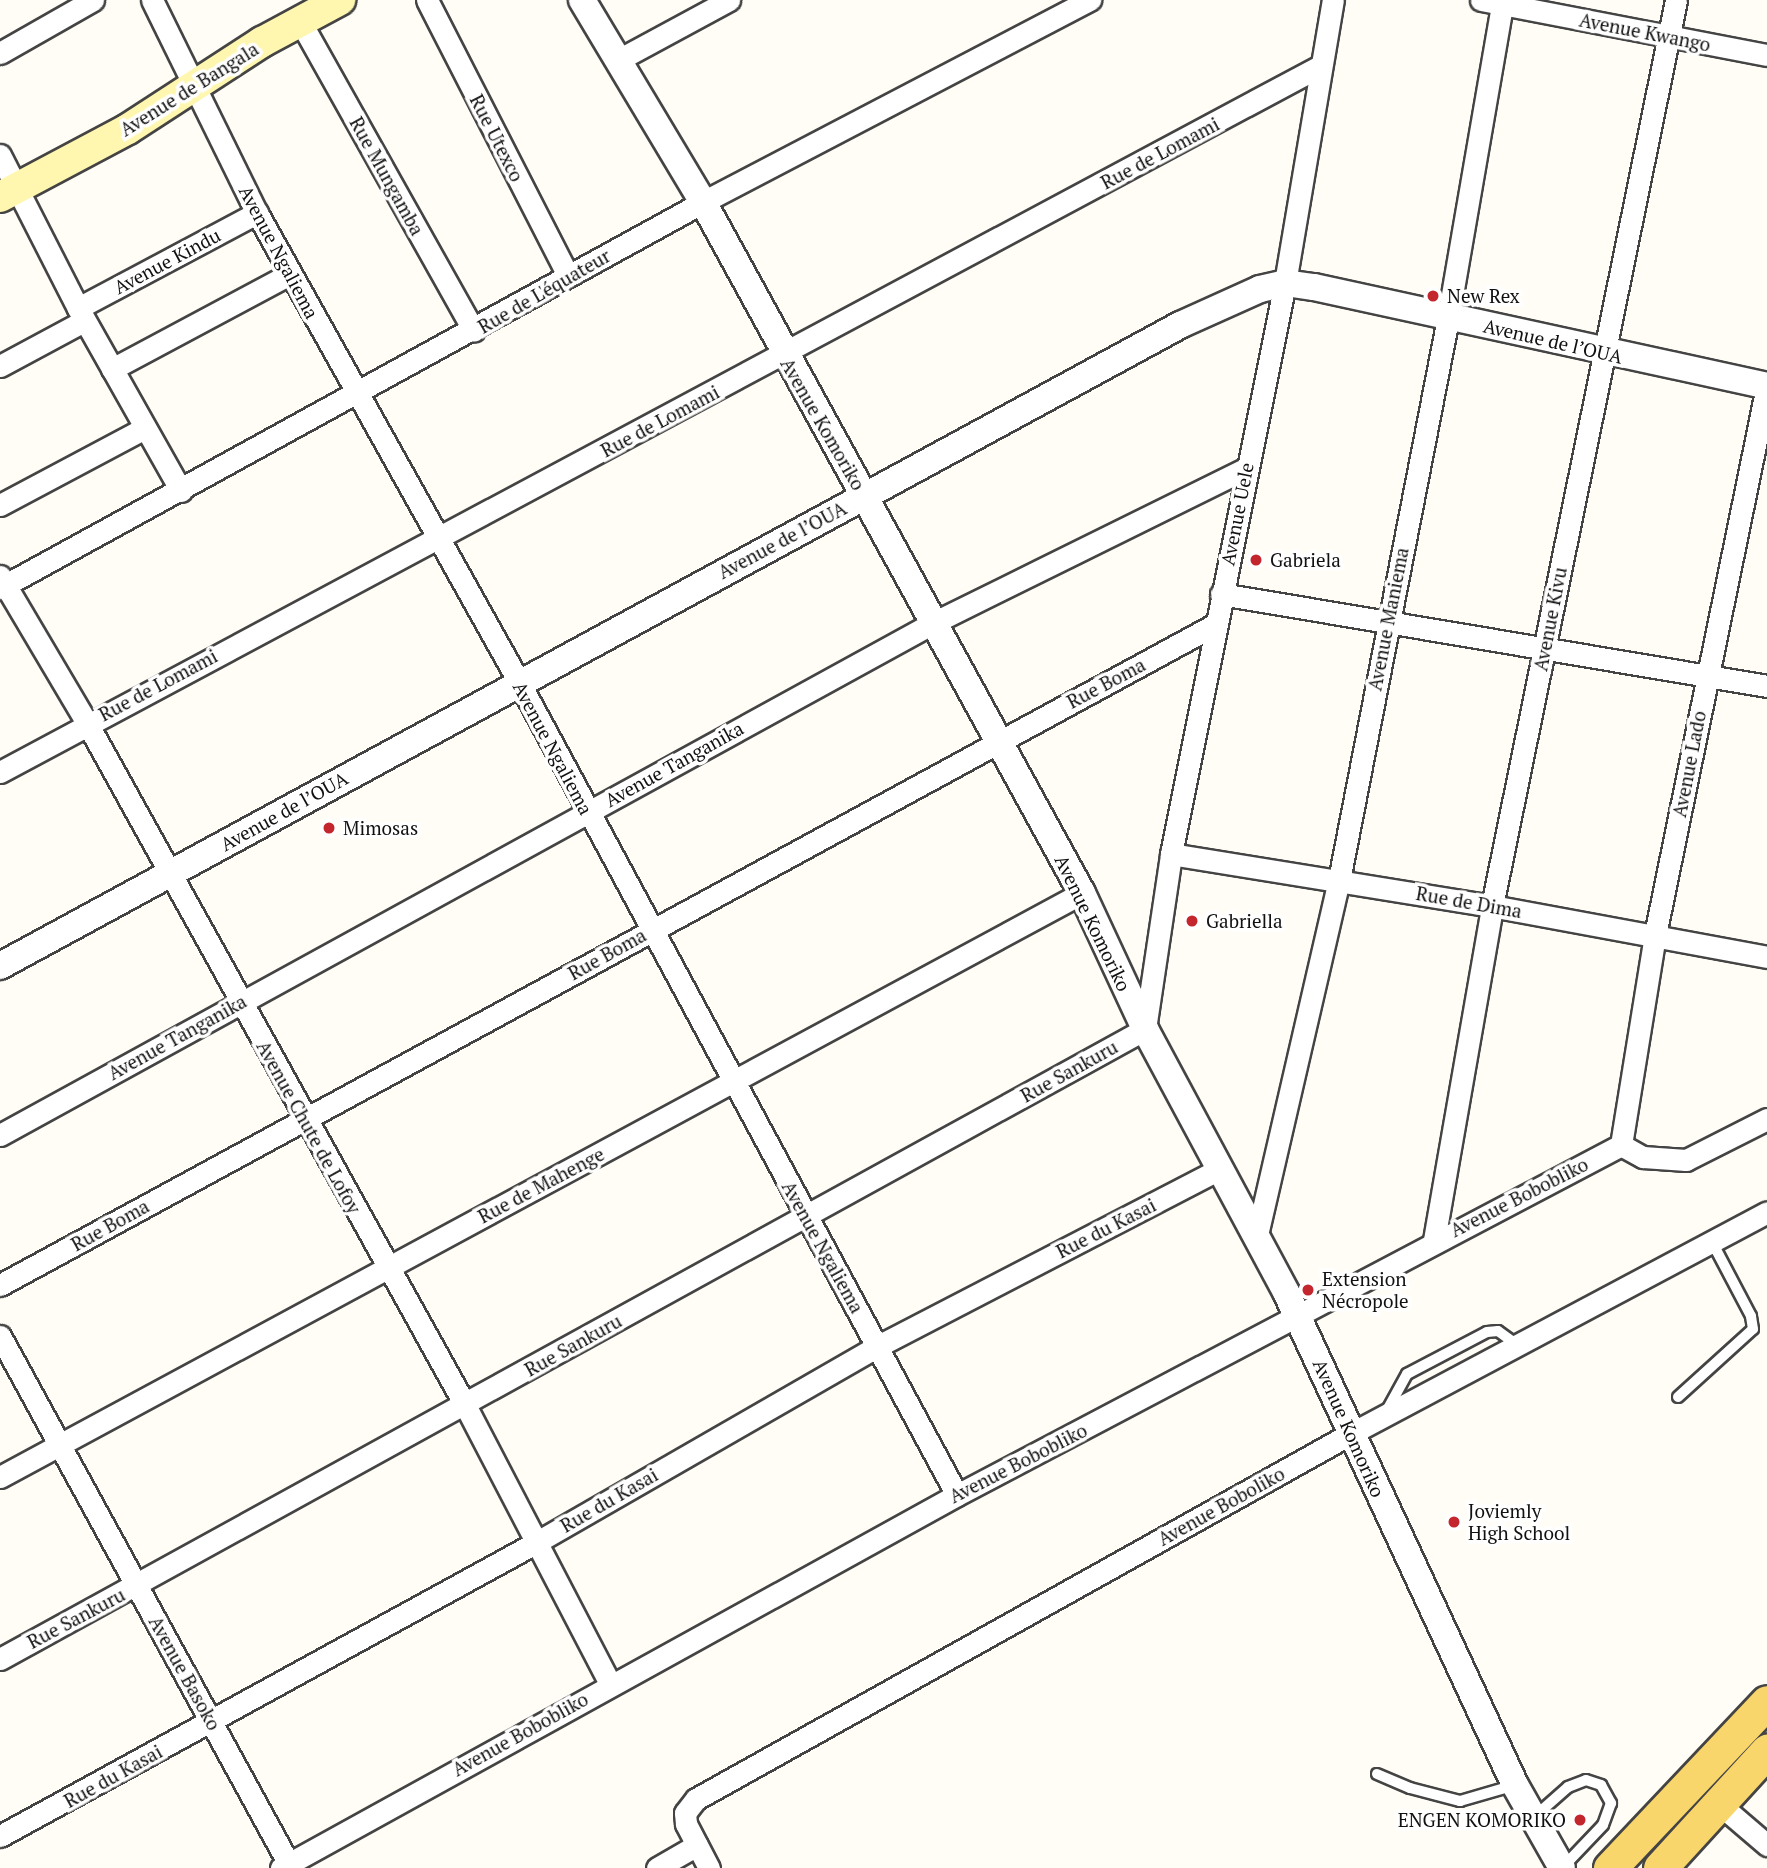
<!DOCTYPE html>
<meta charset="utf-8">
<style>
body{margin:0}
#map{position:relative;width:1767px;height:1868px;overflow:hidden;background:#fffdf5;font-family:"PT Serif",serif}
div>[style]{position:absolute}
.roads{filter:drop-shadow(2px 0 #444) drop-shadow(-2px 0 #444) drop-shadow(0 2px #444) drop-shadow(0 -2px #444)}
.service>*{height:10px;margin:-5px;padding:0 5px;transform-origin:5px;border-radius:5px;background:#fff}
.minor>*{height:21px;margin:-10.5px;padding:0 10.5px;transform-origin:10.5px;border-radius:10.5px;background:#fff}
.tertiary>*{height:26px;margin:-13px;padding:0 13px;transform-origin:13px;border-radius:13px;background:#fff}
.secondary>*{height:30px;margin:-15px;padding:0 15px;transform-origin:15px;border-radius:15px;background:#fff6b0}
.primary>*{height:33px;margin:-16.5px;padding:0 16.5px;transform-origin:16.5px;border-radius:16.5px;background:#f9d66b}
.dots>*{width:19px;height:19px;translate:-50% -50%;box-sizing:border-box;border:4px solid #fff;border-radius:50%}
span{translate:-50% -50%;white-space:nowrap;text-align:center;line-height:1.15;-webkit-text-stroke:7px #fff;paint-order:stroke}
.street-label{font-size:19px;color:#111}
.poi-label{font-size:19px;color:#111}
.left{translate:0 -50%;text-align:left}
.right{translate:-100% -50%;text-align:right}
</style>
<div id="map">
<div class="roads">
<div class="service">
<i style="left:1678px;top:1397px;width:101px;rotate:-42.2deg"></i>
<i style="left:1753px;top:1329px;width:13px;rotate:-99deg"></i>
<i style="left:1751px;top:1316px;width:84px;rotate:-117.8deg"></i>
<i style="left:1385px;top:1414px;width:46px;rotate:-61.2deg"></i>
<i style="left:1407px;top:1374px;width:90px;rotate:-27.7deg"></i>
<i style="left:1487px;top:1332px;width:11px;rotate:-5deg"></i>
<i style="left:1498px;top:1331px;width:24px;rotate:36deg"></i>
<i style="left:1377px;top:1774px;width:36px;rotate:23deg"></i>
<i style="left:1410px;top:1788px;width:52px;rotate:14.6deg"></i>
<i style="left:1460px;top:1801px;width:57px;rotate:-16.2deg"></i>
<i style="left:1534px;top:1817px;width:45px;rotate:-41.4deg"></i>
<i style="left:1568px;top:1787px;width:19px;rotate:-21deg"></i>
<i style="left:1586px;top:1780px;width:16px;rotate:18deg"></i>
<i style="left:1601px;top:1785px;width:21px;rotate:61deg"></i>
<i style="left:1611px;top:1803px;width:23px;rotate:110deg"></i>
<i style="left:1603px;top:1825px;width:58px;rotate:133.6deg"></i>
</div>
<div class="minor">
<i style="left:152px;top:0;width:237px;rotate:63.8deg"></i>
<i style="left:257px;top:213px;width:537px;rotate:60.81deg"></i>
<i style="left:519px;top:682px;width:923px;rotate:61.69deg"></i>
<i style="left:427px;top:0;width:310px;rotate:62.9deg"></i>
<i style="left:1481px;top:0;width:291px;rotate:10.9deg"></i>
<i style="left:300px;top:21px;width:355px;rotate:60.7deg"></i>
<i style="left:0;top:53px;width:107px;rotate:-29.7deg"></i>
<i style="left:620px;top:59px;width:124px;rotate:-28.4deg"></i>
<i style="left:0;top:155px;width:172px;rotate:63deg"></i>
<i style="left:78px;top:308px;width:210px;rotate:60.6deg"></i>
<i style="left:78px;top:308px;width:203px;rotate:-28deg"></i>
<i style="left:0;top:366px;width:95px;rotate:-28.2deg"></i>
<i style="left:112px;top:369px;width:202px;rotate:-28.1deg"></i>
<i style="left:0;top:505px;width:164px;rotate:-28deg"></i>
<i style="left:0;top:576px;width:171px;rotate:59.4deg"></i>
<i style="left:87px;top:723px;width:780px;rotate:61deg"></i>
<i style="left:465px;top:1405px;width:314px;rotate:62.5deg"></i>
<i style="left:0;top:588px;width:802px;rotate:-28.77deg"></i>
<i style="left:703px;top:202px;width:437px;rotate:-27.6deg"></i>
<i style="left:1221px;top:594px;width:554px;rotate:9.56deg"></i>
<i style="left:0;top:772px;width:1495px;rotate:-28.14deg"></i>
<i style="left:1171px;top:854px;width:325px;rotate:9.2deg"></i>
<i style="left:1492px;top:906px;width:280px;rotate:10.5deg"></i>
<i style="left:0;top:1135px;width:1062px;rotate:-28.76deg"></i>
<i style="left:931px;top:624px;width:352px;rotate:-26.3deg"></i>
<i style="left:1621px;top:1145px;width:213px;rotate:-80.8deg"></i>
<i style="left:1655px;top:935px;width:560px;rotate:-78.47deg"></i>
<i style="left:1257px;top:1235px;width:364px;rotate:-77deg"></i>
<i style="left:1339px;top:880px;width:572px;rotate:-79.02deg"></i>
<i style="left:1448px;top:318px;width:323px;rotate:-80.2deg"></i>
<i style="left:1434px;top:1240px;width:339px;rotate:-80.1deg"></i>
<i style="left:1492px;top:906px;width:924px;rotate:-78.52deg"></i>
<i style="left:0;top:1285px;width:1384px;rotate:-28.53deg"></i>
<i style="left:0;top:1336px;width:606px;rotate:61.32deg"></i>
<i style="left:0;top:1477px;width:1230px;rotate:-28.36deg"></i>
<i style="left:0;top:1659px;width:1307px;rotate:-28.82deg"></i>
<i style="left:1145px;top:1029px;width:177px;rotate:-81.5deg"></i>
<i style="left:1171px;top:854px;width:582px;rotate:-78.71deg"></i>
<i style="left:1285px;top:283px;width:287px;rotate:-80.4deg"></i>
<i style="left:1718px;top:1803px;width:65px;rotate:40.6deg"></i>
<i style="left:0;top:1836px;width:612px;rotate:-28.7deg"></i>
<i style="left:537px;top:1542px;width:393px;rotate:-29.9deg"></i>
<i style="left:878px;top:1346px;width:385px;rotate:-27.4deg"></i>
<i style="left:281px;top:1868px;width:772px;rotate:-28.89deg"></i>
<i style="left:957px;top:1495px;width:751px;rotate:-27.79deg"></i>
<i style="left:1621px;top:1145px;width:25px;rotate:29deg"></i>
<i style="left:1643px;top:1157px;width:43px;rotate:4deg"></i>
<i style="left:1686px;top:1160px;width:91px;rotate:-26.8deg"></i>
<i style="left:657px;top:1868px;width:46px;rotate:-29.9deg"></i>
<i style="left:709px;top:1868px;width:50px;rotate:-117.6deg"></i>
<i style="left:686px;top:1824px;width:11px;rotate:-95deg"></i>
<i style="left:685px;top:1813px;width:18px;rotate:-52deg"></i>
<i style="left:696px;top:1799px;width:749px;rotate:-29.17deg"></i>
<i style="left:1350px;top:1434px;width:472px;rotate:-28deg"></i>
</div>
<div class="tertiary">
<i style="left:582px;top:0;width:235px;rotate:59.1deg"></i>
<i style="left:703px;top:202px;width:788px;rotate:61.26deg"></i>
<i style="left:1082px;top:893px;width:150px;rotate:65.1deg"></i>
<i style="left:1145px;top:1029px;width:301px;rotate:61.8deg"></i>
<i style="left:1287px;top:1294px;width:541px;rotate:65.09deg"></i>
<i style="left:1515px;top:1785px;width:95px;rotate:60.5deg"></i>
<i style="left:0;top:966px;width:1343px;rotate:-28.51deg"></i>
<i style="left:1180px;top:325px;width:88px;rotate:-24.2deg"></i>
<i style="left:1260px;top:289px;width:26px;rotate:-13deg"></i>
<i style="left:1285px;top:283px;width:29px;rotate:8deg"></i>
<i style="left:1314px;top:287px;width:464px;rotate:12.3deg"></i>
</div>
<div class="secondary">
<i style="left:0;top:197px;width:145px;rotate:-28deg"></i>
<i style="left:128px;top:129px;width:160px;rotate:-33deg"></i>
<i style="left:262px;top:42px;width:89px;rotate:-28.3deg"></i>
</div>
<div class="primary">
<i style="left:1610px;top:1868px;width:228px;rotate:-46.6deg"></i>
<i style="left:1660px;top:1868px;width:159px;rotate:-47.6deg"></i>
</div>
</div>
<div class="dots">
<i style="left:1433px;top:296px;background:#c4262e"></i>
<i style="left:1256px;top:560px;background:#c4262e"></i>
<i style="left:329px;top:828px;background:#c4262e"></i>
<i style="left:1192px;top:921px;background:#c4262e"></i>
<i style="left:1308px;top:1290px;background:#c4262e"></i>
<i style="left:1454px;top:1522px;background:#c4262e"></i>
<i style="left:1580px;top:1820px;background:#c4262e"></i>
</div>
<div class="street-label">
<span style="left:1645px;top:32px;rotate:11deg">Avenue Kwango</span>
<span style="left:189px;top:89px;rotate:-32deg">Avenue de Bangala</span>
<span style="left:497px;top:138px;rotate:63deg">Rue Utexco</span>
<span style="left:1160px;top:153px;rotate:-28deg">Rue de Lomami</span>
<span style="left:387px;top:176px;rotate:61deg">Rue Mungamba</span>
<span style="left:279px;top:252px;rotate:62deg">Avenue Ngaliema</span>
<span style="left:167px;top:261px;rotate:-28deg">Avenue Kindu</span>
<span style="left:544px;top:291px;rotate:-30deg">Rue de L'équateur</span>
<span style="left:1553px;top:341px;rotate:13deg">Avenue de l’OUA</span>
<span style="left:660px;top:421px;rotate:-28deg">Rue de Lomami</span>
<span style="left:823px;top:424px;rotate:60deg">Avenue Komoriko</span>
<span style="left:1237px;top:514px;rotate:-79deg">Avenue Uele</span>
<span style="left:782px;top:540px;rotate:-28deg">Avenue de l’OUA</span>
<span style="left:1388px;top:619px;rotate:-79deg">Avenue Maniema</span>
<span style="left:1550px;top:619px;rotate:-79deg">Avenue Kivu</span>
<span style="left:1106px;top:683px;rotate:-28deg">Rue Boma</span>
<span style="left:158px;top:685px;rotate:-28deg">Rue de Lomami</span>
<span style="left:553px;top:748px;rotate:62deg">Avenue Ngaliema</span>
<span style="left:674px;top:764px;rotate:-29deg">Avenue Tanganika</span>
<span style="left:1689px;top:764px;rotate:-79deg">Avenue Lado</span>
<span style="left:284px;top:811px;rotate:-29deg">Avenue de l’OUA</span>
<span style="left:1469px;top:902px;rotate:10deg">Rue de Dima</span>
<span style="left:1093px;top:923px;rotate:64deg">Avenue Komoriko</span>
<span style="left:607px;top:954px;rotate:-29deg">Rue Boma</span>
<span style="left:177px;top:1037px;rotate:-29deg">Avenue Tanganika</span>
<span style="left:1069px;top:1071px;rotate:-29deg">Rue Sankuru</span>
<span style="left:309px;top:1127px;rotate:61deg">Avenue Chute de Lofoy</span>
<span style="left:541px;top:1185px;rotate:-28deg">Rue de Mahenge</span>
<span style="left:1519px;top:1197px;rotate:-27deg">Avenue Bobobliko</span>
<span style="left:110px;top:1225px;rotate:-29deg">Rue Boma</span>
<span style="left:1106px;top:1228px;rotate:-27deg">Rue du Kasai</span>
<span style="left:823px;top:1247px;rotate:61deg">Avenue Ngaliema</span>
<span style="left:573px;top:1345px;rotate:-29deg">Rue Sankuru</span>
<span style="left:1349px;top:1428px;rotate:66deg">Avenue Komoriko</span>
<span style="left:1018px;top:1463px;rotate:-27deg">Avenue Bobobliko</span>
<span style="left:609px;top:1500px;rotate:-30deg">Rue du Kasai</span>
<span style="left:1221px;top:1506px;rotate:-29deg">Avenue Boboliko</span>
<span style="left:76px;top:1618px;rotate:-28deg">Rue Sankuru</span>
<span style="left:185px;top:1673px;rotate:61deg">Avenue Basoko</span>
<span style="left:520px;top:1734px;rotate:-29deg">Avenue Bobobliko</span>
<span style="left:113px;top:1776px;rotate:-29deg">Rue du Kasai</span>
</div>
<div class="poi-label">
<span class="left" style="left:1447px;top:296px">New Rex</span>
<span class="left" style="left:1270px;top:560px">Gabriela</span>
<span class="left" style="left:343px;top:828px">Mimosas</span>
<span class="left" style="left:1206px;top:921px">Gabriella</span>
<span class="left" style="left:1322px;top:1290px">Extension<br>Nécropole</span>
<span class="left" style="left:1468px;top:1522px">Joviemly<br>High School</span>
<span class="right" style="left:1566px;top:1820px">ENGEN KOMORIKO</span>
</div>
</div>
